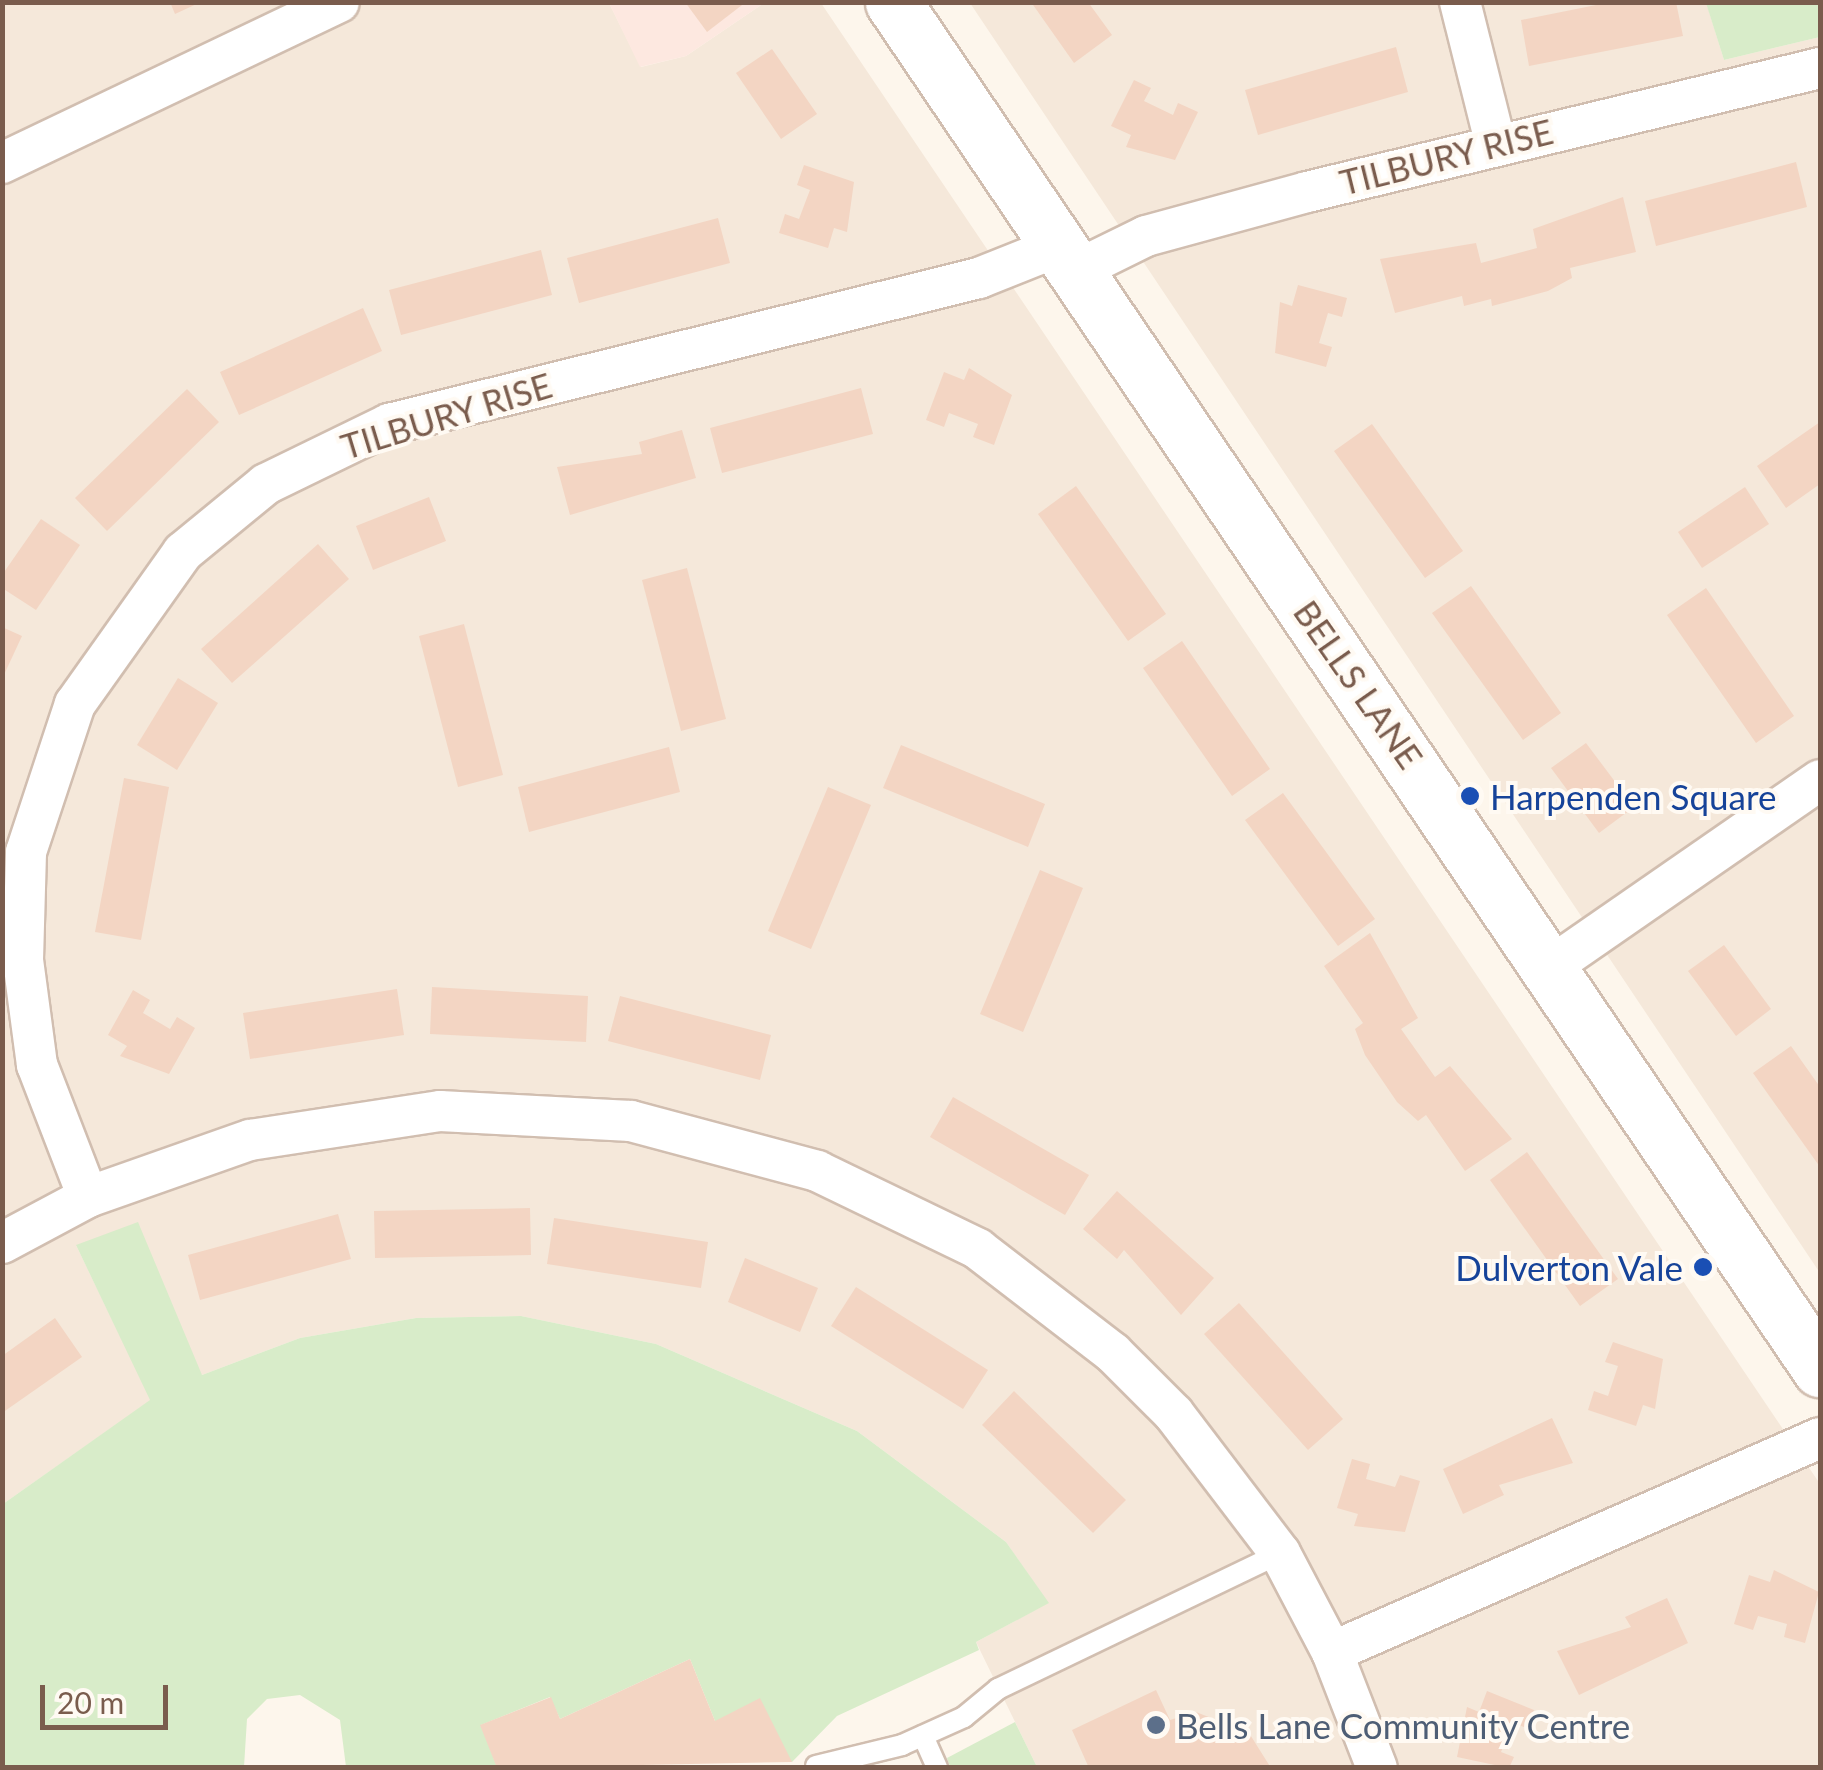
<!DOCTYPE html>
<style>
body{margin:0}
#map{position:relative;width:1823px;height:1770px;overflow:hidden;background:#fdf6ec;font-family:Lato,sans-serif}
div>[style]{position:absolute}
.residential>*{inset:0;background:#f5e8da}
.commercial>*{inset:0;background:#fde8e0}
.green>*{inset:0;background:#d8ecc9}
.building>*{inset:0;background:#f3d5c3}
.roads{filter:drop-shadow(2px 0 #d1beb0) drop-shadow(-2px 0 #d1beb0) drop-shadow(0 2px #d1beb0) drop-shadow(0 -2px #d1beb0)}
.lane>*{height:20px;margin:-10px;padding:0 10px;transform-origin:10px;border-radius:10px;background:#fff}
.street>*{height:40px;margin:-20px;padding:0 20px;transform-origin:20px;border-radius:20px;background:#fff}
.secondary>*{height:55px;margin:-27.5px;padding:0 27.5px;transform-origin:27.5px;border-radius:27.5px;background:#fff}
.dots>*{width:28px;height:28px;translate:-50% -50%;box-sizing:border-box;border:5px solid #fffaf3;border-radius:50%}
span{translate:-50% -50%;white-space:nowrap;text-align:center;line-height:1.15;-webkit-text-stroke:8px #fffaf3;paint-order:stroke}
.street-label{font-size:35px;color:#7a5c4d}
.transit-label{font-size:35px;color:#164399}
.left{translate:0 -50%;text-align:left}
.right{translate:-100% -50%;text-align:right}
.service-label{font-size:35px;color:#4e5e75}
.frame{position:absolute;inset:0;border:5px solid #7a5c4d;pointer-events:none}
.scale{position:absolute;left:40px;top:1685px;width:128px;height:45px;box-sizing:border-box;border:5px solid #7a5c4d;border-top:0;padding-left:12px;font-size:30px;line-height:35px;white-space:nowrap;color:#7a5c4d;-webkit-text-stroke:8px #fffaf3;paint-order:stroke}
</style>
<div id="map">
<div class="residential">
<i style="clip-path:polygon(1706px 2px,1724px 60px,1820px 37px,1820px 1273px,970px 3px)"></i>
<i style="clip-path:polygon(3px 3px,609px 3px,641px 67px,686px 56px,764px 3px,821px 3px,1820px 1484px,1820px 1767px,1037px 1767px,976px 1642px,1048px 1603px,1006px 1542px,857px 1431px,656px 1344px,521px 1316px,416px 1318px,300px 1338px,202px 1375px,76px 1245px,151px 1400px,3px 1504px)"></i>
</div>
<div class="commercial">
<i style="clip-path:polygon(609px 3px,764px 3px,686px 56px,640px 67px)"></i>
</div>
<div class="green">
<i style="clip-path:polygon(1706px 3px,1820px 3px,1820px 37px,1724px 60px)"></i>
<i style="clip-path:polygon(138px 1222px,202px 1375px,300px 1338px,416px 1318px,521px 1316px,656px 1344px,857px 1431px,1006px 1542px,1049px 1603px,976px 1642px,979px 1650px,837px 1716px,792px 1762px,715px 1721px,690px 1659px,560px 1719px,550px 1697px,481px 1725px,497px 1767px,346px 1767px,340px 1720px,300px 1695px,267px 1699px,247px 1719px,244px 1767px,3px 1768px,3px 1504px,150px 1400px,76px 1245px)"></i>
<i style="clip-path:polygon(1015px 1722px,1037px 1767px,950px 1767px,947px 1758px)"></i>
</div>
<div class="building">
<i style="clip-path:polygon(170px 2px,201px 2px,175px 14px)"></i>
<i style="clip-path:polygon(685px 2px,746px 2px,707px 32px)"></i>
<i style="clip-path:polygon(1031px 2px,1088px 2px,1112px 35px,1074px 63px)"></i>
<i style="clip-path:polygon(1611px 2px,1676px 2px,1683px 36px,1529px 66px,1521px 20px)"></i>
<i style="clip-path:polygon(1396px 47px,1408px 92px,1258px 135px,1245px 90px)"></i>
<i style="clip-path:polygon(772px 49px,817px 114px,781px 139px,736px 73px)"></i>
<i style="clip-path:polygon(1134px 80px,1151px 88px,1144px 101px,1173px 115px,1178px 103px,1198px 112px,1175px 160px,1126px 147px,1131px 135px,1111px 126px)"></i>
<i style="clip-path:polygon(1796px 162px,1807px 207px,1656px 246px,1645px 201px)"></i>
<i style="clip-path:polygon(804px 165px,854px 182px,847px 232px,834px 228px,828px 248px,779px 233px,785px 214px,799px 219px,805px 203px,810px 190px,797px 185px)"></i>
<i style="clip-path:polygon(1623px 197px,1636px 252px,1570px 268px,1572px 278px,1548px 291px,1492px 306px,1491px 299px,1464px 306px,1462px 296px,1395px 313px,1380px 259px,1476px 243px,1481px 263px,1537px 248px,1533px 229px)"></i>
<i style="clip-path:polygon(718px 218px,730px 263px,579px 303px,567px 258px)"></i>
<i style="clip-path:polygon(541px 250px,552px 295px,401px 335px,389px 290px)"></i>
<i style="clip-path:polygon(1298px 285px,1347px 298px,1342px 317px,1328px 313px,1319px 343px,1332px 347px,1326px 367px,1275px 353px,1280px 302px,1292px 306px)"></i>
<i style="clip-path:polygon(363px 308px,382px 351px,239px 415px,220px 372px)"></i>
<i style="clip-path:polygon(969px 368px,1012px 395px,994px 445px,973px 437px,978px 424px,949px 413px,944px 427px,926px 420px,944px 372px,964px 380px)"></i>
<i style="clip-path:polygon(861px 388px,873px 434px,722px 473px,710px 428px)"></i>
<i style="clip-path:polygon(187px 389px,219px 422px,107px 531px,75px 498px)"></i>
<i style="clip-path:polygon(1820px 422px,1820px 484px,1786px 508px,1757px 466px)"></i>
<i style="clip-path:polygon(1372px 424px,1463px 551px,1425px 578px,1334px 451px)"></i>
<i style="clip-path:polygon(682px 430px,696px 478px,570px 515px,557px 467px,642px 454px,639px 442px)"></i>
<i style="clip-path:polygon(1076px 486px,1166px 614px,1128px 641px,1038px 514px)"></i>
<i style="clip-path:polygon(1745px 487px,1769px 524px,1702px 568px,1678px 532px)"></i>
<i style="clip-path:polygon(429px 497px,446px 541px,373px 570px,356px 526px)"></i>
<i style="clip-path:polygon(41px 519px,80px 545px,36px 610px,2px 588px,2px 575px)"></i>
<i style="clip-path:polygon(318px 544px,349px 579px,232px 683px,201px 649px)"></i>
<i style="clip-path:polygon(687px 568px,726px 719px,681px 731px,642px 580px)"></i>
<i style="clip-path:polygon(1471px 586px,1561px 713px,1523px 740px,1432px 613px)"></i>
<i style="clip-path:polygon(1706px 588px,1794px 716px,1756px 743px,1667px 615px)"></i>
<i style="clip-path:polygon(464px 624px,503px 775px,458px 787px,419px 636px)"></i>
<i style="clip-path:polygon(2px 627px,22px 636px,2px 679px)"></i>
<i style="clip-path:polygon(1182px 641px,1270px 769px,1232px 796px,1143px 668px)"></i>
<i style="clip-path:polygon(178px 678px,218px 703px,177px 770px,137px 745px)"></i>
<i style="clip-path:polygon(1586px 743px,1634px 807px,1599px 833px,1551px 768px)"></i>
<i style="clip-path:polygon(901px 745px,1045px 804px,1028px 847px,883px 788px)"></i>
<i style="clip-path:polygon(669px 747px,680px 792px,529px 832px,518px 787px)"></i>
<i style="clip-path:polygon(124px 778px,169px 787px,141px 940px,95px 932px)"></i>
<i style="clip-path:polygon(828px 787px,871px 805px,811px 949px,768px 931px)"></i>
<i style="clip-path:polygon(1283px 793px,1375px 919px,1338px 946px,1245px 820px)"></i>
<i style="clip-path:polygon(1040px 870px,1083px 888px,1023px 1032px,980px 1014px)"></i>
<i style="clip-path:polygon(1370px 933px,1418px 1018px,1401px 1029px,1435px 1077px,1450px 1066px,1512px 1139px,1465px 1171px,1426px 1115px,1418px 1121px,1397px 1102px,1365px 1055px,1355px 1029px,1363px 1023px,1324px 966px)"></i>
<i style="clip-path:polygon(1724px 945px,1771px 1009px,1736px 1036px,1688px 971px)"></i>
<i style="clip-path:polygon(432px 987px,588px 996px,586px 1042px,430px 1034px)"></i>
<i style="clip-path:polygon(397px 989px,404px 1035px,250px 1059px,243px 1013px)"></i>
<i style="clip-path:polygon(133px 990px,150px 1000px,143px 1013px,170px 1029px,177px 1017px,195px 1028px,169px 1074px,120px 1056px,127px 1046px,108px 1035px)"></i>
<i style="clip-path:polygon(620px 996px,771px 1035px,760px 1080px,608px 1041px)"></i>
<i style="clip-path:polygon(1791px 1046px,1820px 1087px,1820px 1167px,1753px 1073px)"></i>
<i style="clip-path:polygon(953px 1097px,1089px 1175px,1065px 1215px,930px 1137px)"></i>
<i style="clip-path:polygon(1527px 1152px,1618px 1279px,1580px 1306px,1490px 1180px)"></i>
<i style="clip-path:polygon(1117px 1191px,1214px 1278px,1181px 1315px,1124px 1250px,1117px 1259px,1083px 1229px)"></i>
<i style="clip-path:polygon(530px 1208px,531px 1255px,375px 1258px,374px 1211px)"></i>
<i style="clip-path:polygon(338px 1214px,351px 1259px,200px 1300px,188px 1255px)"></i>
<i style="clip-path:polygon(554px 1218px,708px 1242px,701px 1288px,547px 1264px)"></i>
<i style="clip-path:polygon(745px 1258px,818px 1288px,800px 1332px,728px 1302px)"></i>
<i style="clip-path:polygon(856px 1287px,988px 1370px,963px 1409px,831px 1326px)"></i>
<i style="clip-path:polygon(1239px 1303px,1343px 1419px,1308px 1450px,1204px 1334px)"></i>
<i style="clip-path:polygon(55px 1318px,82px 1357px,2px 1413px,2px 1356px)"></i>
<i style="clip-path:polygon(1613px 1342px,1663px 1359px,1655px 1409px,1643px 1405px,1636px 1426px,1588px 1410px,1594px 1391px,1608px 1396px,1618px 1366px,1605px 1362px)"></i>
<i style="clip-path:polygon(1014px 1391px,1126px 1500px,1093px 1533px,982px 1425px)"></i>
<i style="clip-path:polygon(1552px 1418px,1573px 1463px,1499px 1485px,1504px 1495px,1463px 1514px,1443px 1469px)"></i>
<i style="clip-path:polygon(1352px 1459px,1370px 1464px,1366px 1479px,1395px 1487px,1400px 1475px,1420px 1481px,1405px 1532px,1354px 1526px,1358px 1514px,1337px 1508px)"></i>
<i style="clip-path:polygon(1774px 1570px,1819px 1592px,1805px 1643px,1784px 1637px,1787px 1624px,1758px 1616px,1753px 1630px,1734px 1624px,1749px 1575px,1770px 1582px)"></i>
<i style="clip-path:polygon(1667px 1598px,1688px 1643px,1579px 1695px,1557px 1651px,1631px 1627px,1625px 1617px)"></i>
<i style="clip-path:polygon(690px 1659px,715px 1721px,760px 1698px,792px 1762px,497px 1768px,480px 1725px,551px 1697px,560px 1719px)"></i>
<i style="clip-path:polygon(1156px 1690px,1170px 1720px,1196px 1712px,1249px 1733px,1271px 1768px,1089px 1768px,1072px 1730px)"></i>
<i style="clip-path:polygon(1487px 1691px,1534px 1710px,1527px 1728px,1513px 1723px,1501px 1752px,1514px 1757px,1509px 1768px,1457px 1757px,1467px 1707px,1479px 1712px)"></i>
</div>
<div class="roads">
<div class="lane">
<i style="left:923px;top:1736px;width:35px;rotate:66deg"></i>
<i style="left:816px;top:1766px;width:89px;rotate:-13.7deg"></i>
<i style="left:902px;top:1745px;width:68px;rotate:-24.3deg"></i>
<i style="left:964px;top:1717px;width:44px;rotate:-39.5deg"></i>
<i style="left:998px;top:1689px;width:313px;rotate:-25.7deg"></i>
</div>
<div class="street">
<i style="left:1460px;top:2px;width:143px;rotate:75.9deg"></i>
<i style="left:2px;top:163px;width:373px;rotate:-25.5deg"></i>
<i style="left:1079px;top:269px;width:75px;rotate:-26.2deg"></i>
<i style="left:1146px;top:236px;width:167px;rotate:-15.3deg"></i>
<i style="left:1307px;top:192px;width:528px;rotate:-13.59deg"></i>
<i style="left:1550px;top:967px;width:328px;rotate:-34.7deg"></i>
<i style="left:88px;top:1197px;width:142px;rotate:-111.1deg"></i>
<i style="left:37px;top:1065px;width:106px;rotate:-97.6deg"></i>
<i style="left:23px;top:960px;width:108px;rotate:-88.4deg"></i>
<i style="left:26px;top:852px;width:156px;rotate:-71.7deg"></i>
<i style="left:75px;top:704px;width:186px;rotate:-54.6deg"></i>
<i style="left:183px;top:552px;width:107px;rotate:-39.3deg"></i>
<i style="left:266px;top:484px;width:137px;rotate:-26deg"></i>
<i style="left:389px;top:424px;width:608px;rotate:-13.9deg"></i>
<i style="left:979px;top:278px;width:89px;rotate:-21.7deg"></i>
<i style="left:2px;top:1243px;width:98px;rotate:-28.1deg"></i>
<i style="left:88px;top:1197px;width:172px;rotate:-19.4deg"></i>
<i style="left:250px;top:1140px;width:192px;rotate:-8.7deg"></i>
<i style="left:440px;top:1111px;width:191px;rotate:3deg"></i>
<i style="left:631px;top:1121px;width:193px;rotate:15deg"></i>
<i style="left:817px;top:1171px;width:179px;rotate:25.8deg"></i>
<i style="left:978px;top:1249px;width:170px;rotate:37.6deg"></i>
<i style="left:1113px;top:1353px;width:86px;rotate:45deg"></i>
<i style="left:1174px;top:1414px;width:175px;rotate:52.7deg"></i>
<i style="left:1280px;top:1553px;width:112px;rotate:62.3deg"></i>
<i style="left:1332px;top:1652px;width:124px;rotate:68.8deg"></i>
<i style="left:1332px;top:1652px;width:533px;rotate:-23.68deg"></i>
</div>
<div class="secondary">
<i style="left:893px;top:2px;width:1652px;rotate:55.86deg"></i>
</div>
</div>
<div class="dots">
<i style="left:1470px;top:796px;background:#1a4fb4"></i>
<i style="left:1703px;top:1267px;background:#1a4fb4"></i>
<i style="left:1156px;top:1725px;background:#5c6f8a"></i>
</div>
<div class="street-label">
<span style="left:1446px;top:156px;rotate:-14deg">TILBURY RISE</span>
<span style="left:446px;top:415px;rotate:-17deg">TILBURY RISE</span>
<span style="left:1359px;top:684px;rotate:55deg">BELLS LANE</span>
</div>
<div class="transit-label">
<span class="left" style="left:1490px;top:796px">Harpenden Square</span>
<span class="right" style="left:1683px;top:1267px">Dulverton Vale</span>
</div>
<div class="service-label">
<span class="left" style="left:1176px;top:1725px">Bells Lane Community Centre</span>
</div>
<div class="frame"></div>
<div class="scale">20 m</div>
</div>
